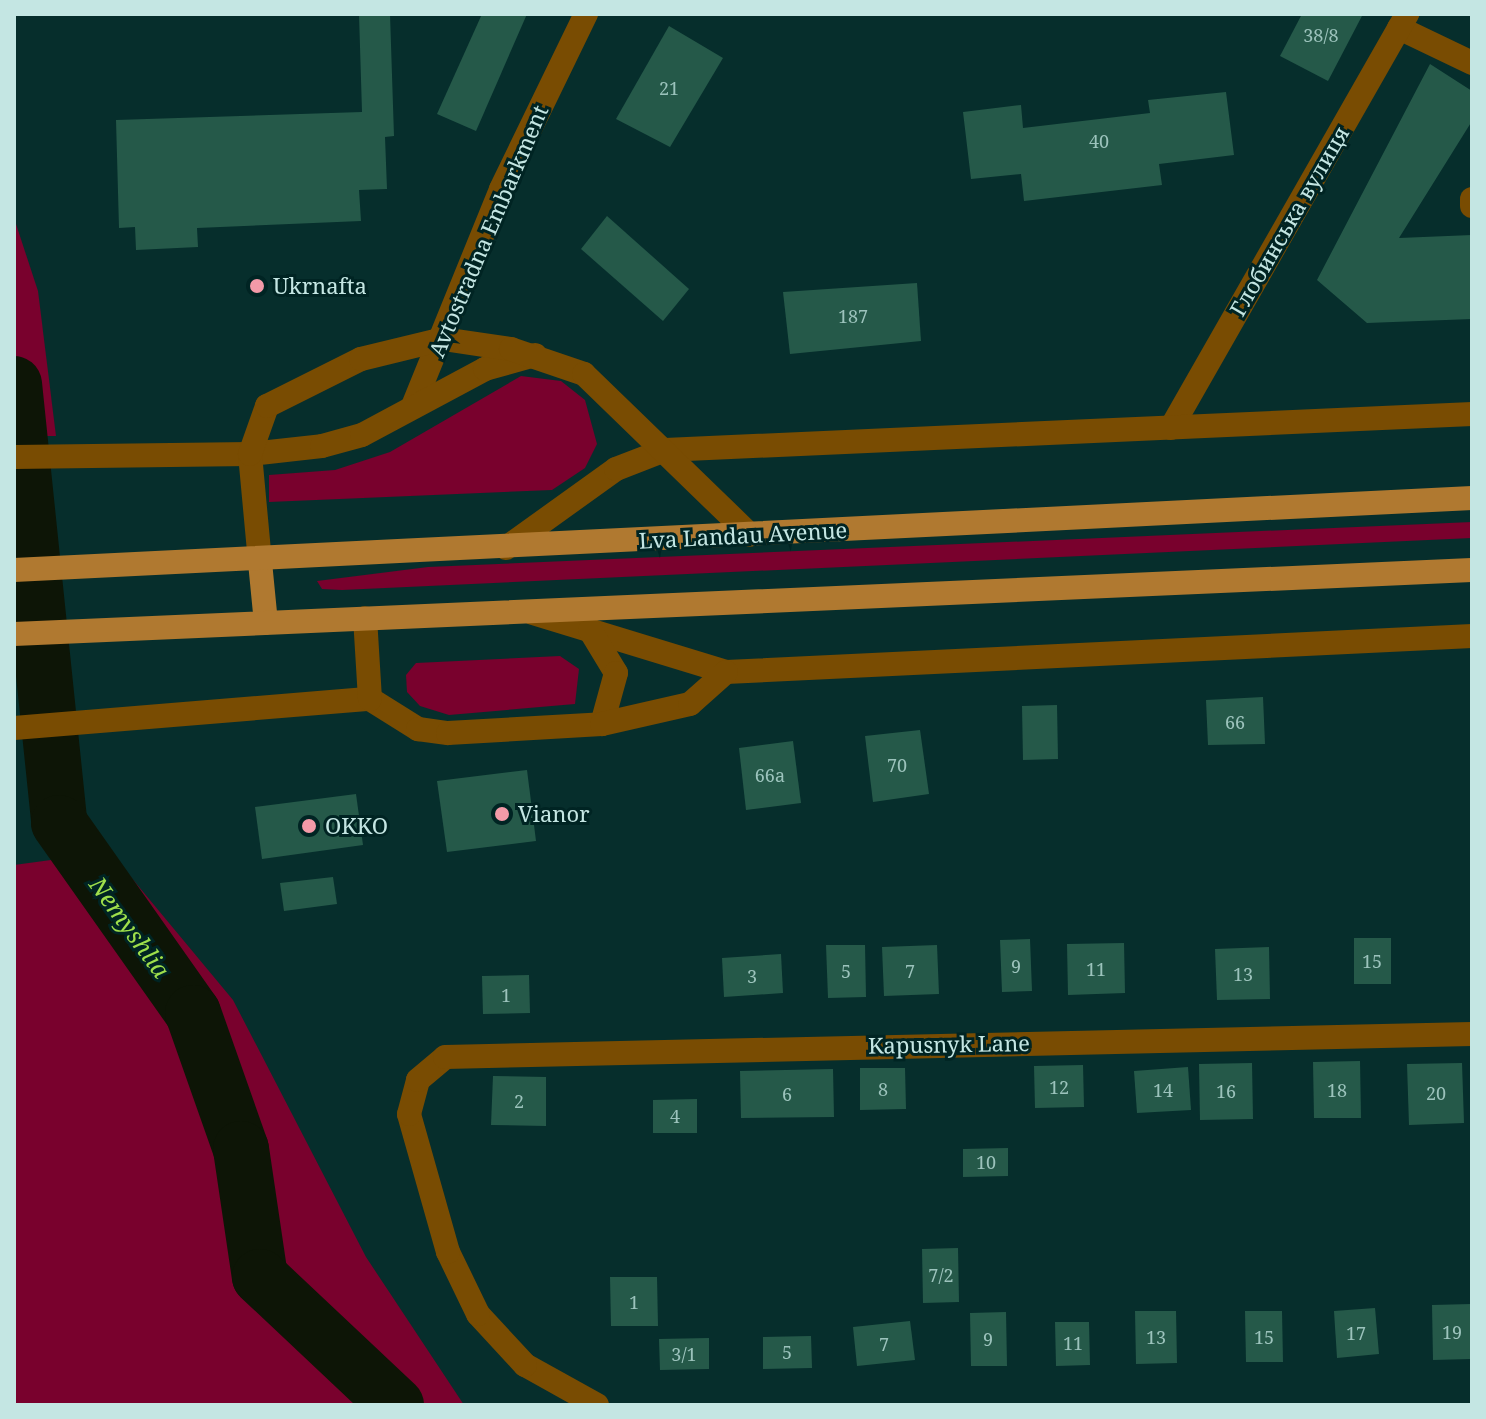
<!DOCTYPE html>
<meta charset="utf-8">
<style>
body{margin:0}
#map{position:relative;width:1486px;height:1419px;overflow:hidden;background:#062e2c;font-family:"Noto Serif",serif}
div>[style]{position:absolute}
.green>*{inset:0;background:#79012d}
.river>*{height:56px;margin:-28px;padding:0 28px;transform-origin:28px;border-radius:28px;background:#0d1506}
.building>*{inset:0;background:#255949}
.minor>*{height:24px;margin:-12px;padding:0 12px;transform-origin:12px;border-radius:12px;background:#794c02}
.major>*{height:24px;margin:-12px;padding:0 12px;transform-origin:12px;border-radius:12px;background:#b07930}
.dots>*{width:22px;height:22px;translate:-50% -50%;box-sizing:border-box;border:4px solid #002423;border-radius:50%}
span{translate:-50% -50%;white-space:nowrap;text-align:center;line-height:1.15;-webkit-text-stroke:6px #002423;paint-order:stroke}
.number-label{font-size:18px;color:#9cc3bc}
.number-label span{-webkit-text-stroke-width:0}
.street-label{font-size:22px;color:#c4e6e3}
.poi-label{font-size:22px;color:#c4e6e3}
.left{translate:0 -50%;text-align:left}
.water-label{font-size:24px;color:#9edf4b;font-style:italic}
.frame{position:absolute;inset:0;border:16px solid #c4e6e3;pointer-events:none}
</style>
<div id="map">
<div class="green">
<i style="clip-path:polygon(14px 218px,38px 291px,56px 436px,14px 436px)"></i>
<i style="clip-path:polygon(521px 376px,561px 381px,585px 400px,597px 444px,585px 468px,552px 490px,269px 502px,269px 475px,335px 470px,390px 452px)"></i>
<i style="clip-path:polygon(1472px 522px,1472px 538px,342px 590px,322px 589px,317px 581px,428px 567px)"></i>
<i style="clip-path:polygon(560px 656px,579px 669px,575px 704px,449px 715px,420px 706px,407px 692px,406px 675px,416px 663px)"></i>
<i style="clip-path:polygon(110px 852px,233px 1000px,366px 1257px,464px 1405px,14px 1405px,14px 865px)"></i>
</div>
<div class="river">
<i style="left:14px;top:384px;width:441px;rotate:84.1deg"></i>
<i style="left:59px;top:823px;width:232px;rotate:54.8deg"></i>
<i style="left:193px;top:1013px;width:144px;rotate:70.6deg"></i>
<i style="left:241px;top:1149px;width:129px;rotate:81.6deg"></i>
<i style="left:260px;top:1277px;width:187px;rotate:43.3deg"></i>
</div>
<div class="building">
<i style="clip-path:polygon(359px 14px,390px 14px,394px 136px,385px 137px,387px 189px,359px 190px,361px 221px,197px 228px,198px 247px,136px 250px,135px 227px,119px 228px,116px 120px,362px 112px)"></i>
<i style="clip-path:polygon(482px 14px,527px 14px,476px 131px,437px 114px)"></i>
<i style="clip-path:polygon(1302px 14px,1363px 14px,1328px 81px,1280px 56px)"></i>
<i style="clip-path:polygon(669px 26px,723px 58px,670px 147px,616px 119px)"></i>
<i style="clip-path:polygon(1430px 64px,1472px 91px,1472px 121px,1399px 238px,1472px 235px,1472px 319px,1367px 323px,1317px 280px)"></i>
<i style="clip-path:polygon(1226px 92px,1234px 155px,1159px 164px,1162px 185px,1024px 201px,1021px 174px,971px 179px,963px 112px,1021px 105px,1023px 128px,1150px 113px,1148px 100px)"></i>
<i style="clip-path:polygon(607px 216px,689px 289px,663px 321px,581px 249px)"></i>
<i style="clip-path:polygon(917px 283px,921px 341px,790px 354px,783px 292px)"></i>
<i style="clip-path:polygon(1263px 697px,1265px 744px,1208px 745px,1206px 700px)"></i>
<i style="clip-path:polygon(1057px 705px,1058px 759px,1023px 760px,1022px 706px)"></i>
<i style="clip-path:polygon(920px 730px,929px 794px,873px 802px,865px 736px)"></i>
<i style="clip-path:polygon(793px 741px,801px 803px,746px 810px,739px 748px)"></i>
<i style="clip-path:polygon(527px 770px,536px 841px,447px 852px,437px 781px)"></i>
<i style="clip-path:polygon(356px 794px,363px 845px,262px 859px,255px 807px)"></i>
<i style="clip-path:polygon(333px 877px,337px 904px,284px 911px,280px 883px)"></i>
<i style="clip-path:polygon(1354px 938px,1391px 938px,1391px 984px,1354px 984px)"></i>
<i style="clip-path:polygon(1030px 939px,1032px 991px,1002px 992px,1000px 940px)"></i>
<i style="clip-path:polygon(1124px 943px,1125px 993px,1068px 995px,1067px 944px)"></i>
<i style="clip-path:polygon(826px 945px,865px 945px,866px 997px,828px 998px)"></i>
<i style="clip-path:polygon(937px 945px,939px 994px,884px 996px,882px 947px)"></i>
<i style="clip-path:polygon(1269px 947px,1270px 999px,1217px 1000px,1215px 949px)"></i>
<i style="clip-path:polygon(781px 954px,783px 993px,724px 997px,722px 958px)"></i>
<i style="clip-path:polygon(529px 975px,530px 1013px,483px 1014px,482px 976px)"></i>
<i style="clip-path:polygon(1360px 1061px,1361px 1118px,1314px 1118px,1313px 1062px)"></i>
<i style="clip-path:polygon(1252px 1063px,1253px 1119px,1200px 1120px,1199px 1064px)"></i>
<i style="clip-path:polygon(1462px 1063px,1464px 1123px,1409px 1125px,1407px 1064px)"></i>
<i style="clip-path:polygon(1083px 1065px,1084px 1107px,1035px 1108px,1034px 1066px)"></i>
<i style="clip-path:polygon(1188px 1067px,1191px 1110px,1137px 1113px,1134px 1071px)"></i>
<i style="clip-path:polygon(860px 1068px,905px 1068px,906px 1109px,860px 1110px)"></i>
<i style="clip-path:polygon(833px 1069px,834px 1117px,741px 1118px,740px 1071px)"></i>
<i style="clip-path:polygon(493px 1076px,546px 1077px,546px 1126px,491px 1125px)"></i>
<i style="clip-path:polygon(697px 1099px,697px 1133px,653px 1133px,653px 1100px)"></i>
<i style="clip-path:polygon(1008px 1148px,1008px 1176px,963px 1177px,963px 1149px)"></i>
<i style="clip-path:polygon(958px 1248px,959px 1302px,923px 1303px,922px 1249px)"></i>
<i style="clip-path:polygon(610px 1277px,657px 1277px,658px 1326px,611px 1326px)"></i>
<i style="clip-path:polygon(1471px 1304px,1471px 1359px,1433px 1360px,1432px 1305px)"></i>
<i style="clip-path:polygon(1375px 1308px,1379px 1354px,1337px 1358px,1334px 1311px)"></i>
<i style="clip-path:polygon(1135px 1311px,1176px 1311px,1177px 1363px,1136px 1364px)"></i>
<i style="clip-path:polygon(1245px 1311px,1282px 1311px,1283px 1362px,1246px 1362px)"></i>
<i style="clip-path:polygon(1006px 1312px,1007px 1366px,971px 1366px,970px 1313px)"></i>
<i style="clip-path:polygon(910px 1321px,915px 1360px,857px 1366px,853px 1327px)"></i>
<i style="clip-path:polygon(1055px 1322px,1089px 1322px,1090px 1365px,1056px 1366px)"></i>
<i style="clip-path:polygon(811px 1336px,812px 1368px,763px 1369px,763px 1337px)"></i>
<i style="clip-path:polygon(709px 1338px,709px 1369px,660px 1370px,659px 1339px)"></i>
</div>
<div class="minor">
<i style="left:1399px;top:28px;width:81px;rotate:25.6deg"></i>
<i style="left:1472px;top:199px;width:7px;rotate:90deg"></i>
<i style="left:413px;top:406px;width:234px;rotate:-67.9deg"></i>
<i style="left:501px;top:189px;width:195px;rotate:-64.1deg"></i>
<i style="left:1171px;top:428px;width:477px;rotate:-60.3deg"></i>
<i style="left:14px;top:457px;width:236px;rotate:-0.7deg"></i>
<i style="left:250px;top:454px;width:72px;rotate:-6.3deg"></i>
<i style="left:322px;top:446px;width:41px;rotate:-15.4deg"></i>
<i style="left:362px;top:435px;width:140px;rotate:-28.2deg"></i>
<i style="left:485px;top:369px;width:52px;rotate:-15.6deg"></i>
<i style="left:506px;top:548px;width:135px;rotate:-35.7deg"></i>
<i style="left:616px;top:469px;width:53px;rotate:-21.2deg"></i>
<i style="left:665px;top:450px;width:808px;rotate:-2.55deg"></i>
<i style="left:260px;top:562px;width:108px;rotate:-95.3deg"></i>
<i style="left:250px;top:454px;width:51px;rotate:-70.5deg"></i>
<i style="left:267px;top:406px;width:105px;rotate:-26.6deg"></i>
<i style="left:361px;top:359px;width:84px;rotate:-13.7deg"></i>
<i style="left:443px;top:339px;width:69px;rotate:8.4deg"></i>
<i style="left:511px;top:349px;width:77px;rotate:18.9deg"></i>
<i style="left:584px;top:374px;width:231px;rotate:44.1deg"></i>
<i style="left:533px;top:613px;width:202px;rotate:17deg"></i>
<i style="left:726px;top:672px;width:747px;rotate:-2.76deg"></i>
<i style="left:590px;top:630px;width:50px;rotate:58.8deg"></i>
<i style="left:616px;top:673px;width:53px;rotate:105.4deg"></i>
<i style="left:370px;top:699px;width:57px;rotate:32deg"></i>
<i style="left:418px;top:729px;width:30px;rotate:8deg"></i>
<i style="left:448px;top:733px;width:154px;rotate:-3.3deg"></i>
<i style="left:602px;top:724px;width:90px;rotate:-12.8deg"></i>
<i style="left:690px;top:704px;width:48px;rotate:-41.6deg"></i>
<i style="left:14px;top:728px;width:357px;rotate:-4.7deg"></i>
<i style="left:370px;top:699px;width:81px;rotate:-93.5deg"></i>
<i style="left:597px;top:1405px;width:82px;rotate:-150.9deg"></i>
<i style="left:525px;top:1365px;width:69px;rotate:-132.7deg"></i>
<i style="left:478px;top:1314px;width:69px;rotate:-115.8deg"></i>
<i style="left:448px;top:1252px;width:143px;rotate:-105.8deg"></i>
<i style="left:409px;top:1114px;width:35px;rotate:-75deg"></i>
<i style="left:418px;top:1080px;width:35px;rotate:-40deg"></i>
<i style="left:445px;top:1057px;width:1027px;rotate:-1.28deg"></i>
</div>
<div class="major">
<i style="left:260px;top:562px;width:61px;rotate:84.4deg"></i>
<i style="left:14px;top:570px;width:1460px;rotate:-2.83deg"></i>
<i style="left:14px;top:634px;width:1459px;rotate:-2.51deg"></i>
</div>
<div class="dots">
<i style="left:257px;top:286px;background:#f39aa8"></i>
<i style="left:502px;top:814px;background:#f39aa8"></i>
<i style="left:309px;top:826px;background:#f39aa8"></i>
</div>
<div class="number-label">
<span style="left:1321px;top:35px">38/8</span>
<span style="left:669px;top:88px">21</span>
<span style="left:1099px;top:141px">40</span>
<span style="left:853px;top:316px">187</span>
<span style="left:1235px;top:722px">66</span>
<span style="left:897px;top:765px">70</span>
<span style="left:770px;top:775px">66а</span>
<span style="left:1372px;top:961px">15</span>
<span style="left:1016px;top:966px">9</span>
<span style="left:1096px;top:969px">11</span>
<span style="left:846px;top:971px">5</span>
<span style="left:910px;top:971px">7</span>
<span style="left:1243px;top:974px">13</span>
<span style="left:752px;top:976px">3</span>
<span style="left:506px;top:995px">1</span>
<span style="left:1059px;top:1087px">12</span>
<span style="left:883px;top:1089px">8</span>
<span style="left:1163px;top:1090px">14</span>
<span style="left:1337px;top:1090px">18</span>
<span style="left:1226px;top:1091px">16</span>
<span style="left:1436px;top:1093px">20</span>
<span style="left:787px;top:1094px">6</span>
<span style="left:519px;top:1101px">2</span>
<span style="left:675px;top:1116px">4</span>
<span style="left:986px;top:1162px">10</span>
<span style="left:941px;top:1275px">7/2</span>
<span style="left:634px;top:1302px">1</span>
<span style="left:1452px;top:1332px">19</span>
<span style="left:1356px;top:1333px">17</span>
<span style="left:1156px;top:1337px">13</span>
<span style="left:1264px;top:1337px">15</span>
<span style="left:988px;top:1339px">9</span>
<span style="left:1073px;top:1343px">11</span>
<span style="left:884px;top:1344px">7</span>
<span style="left:787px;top:1352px">5</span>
<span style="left:684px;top:1354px">3/1</span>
</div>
<div class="street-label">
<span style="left:1289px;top:221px;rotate:-60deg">Глобинська вулиця</span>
<span style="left:488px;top:231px;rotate:-67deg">Avtostradna Embarkment</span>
<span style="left:743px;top:535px;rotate:-3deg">Lva Landau Avenue</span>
<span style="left:949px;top:1044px;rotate:-1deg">Kapusnyk Lane</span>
</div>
<div class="poi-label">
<span class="left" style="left:273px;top:286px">Ukrnafta</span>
<span class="left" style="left:518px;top:814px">Vianor</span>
<span class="left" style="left:325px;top:826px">OKKO</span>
</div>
<div class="water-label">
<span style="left:130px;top:927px;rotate:54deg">Nemyshlia</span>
</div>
<div class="frame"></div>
</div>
